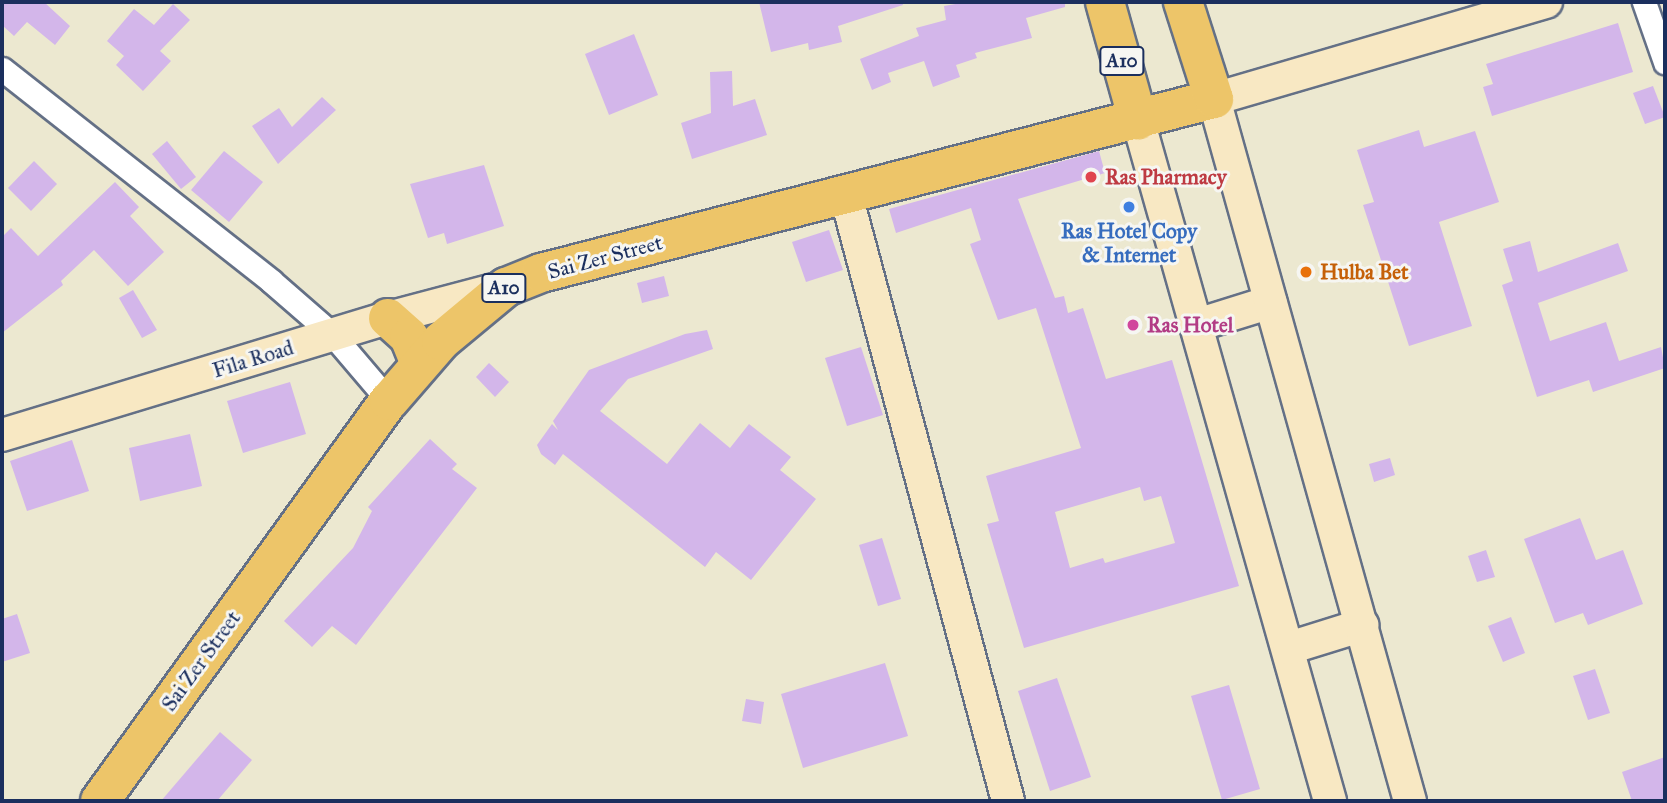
<!DOCTYPE html>
<style>
body{margin:0}
#map{position:relative;width:1667px;height:803px;overflow:hidden;background:#ece8d0;font-family:"IM FELL Great Primer",serif}
div>[style]{position:absolute}
.building>*{inset:0;background:#d3b6ea}
.roads{filter:drop-shadow(2px 0 #647086) drop-shadow(-2px 0 #647086) drop-shadow(0 2px #647086) drop-shadow(0 -2px #647086)}
.street>*{height:23px;margin:-11.5px;padding:0 11.5px;transform-origin:11.5px;border-radius:11.5px;background:#fff}
.secondary>*{height:32px;margin:-16px;padding:0 16px;transform-origin:16px;border-radius:16px;background:#f8e8c3}
.highway>*{height:38px;margin:-19px;padding:0 19px;transform-origin:19px;border-radius:19px;background:#edc569}
.dots>*{width:19px;height:19px;translate:-50% -50%;box-sizing:border-box;border:4px solid #f6f6f2;border-radius:50%}
span{translate:-50% -50%;white-space:nowrap;text-align:center;line-height:1.15;-webkit-text-stroke:6px #f6f6f2;paint-order:stroke}
.shield-label span{padding:2px 5px;background:#f6f6f2;border:2px solid;border-radius:5px;-webkit-text-stroke-width:0}
.shield-label{font-size:19px;color:#1b2f5e;font-weight:700}
.health-label{font-size:21px;color:#be3a42;font-weight:700}
.left{translate:0 -50%;text-align:left}
.shop-label{font-size:21px;color:#366cbe;font-weight:700}
.street-label{font-size:21px;color:#1b2f5e}
.food-label{font-size:21px;color:#c56008;font-weight:700}
.hotel-label{font-size:21px;color:#b23c85;font-weight:700}
.frame{position:absolute;inset:0;border:4px solid #1b2f5e;pointer-events:none}
</style>
<div id="map">
<div class="building">
<i style="clip-path:polygon(2px 2px,44px 2px,70px 26px,55px 45px,27px 22px,14px 36px,2px 25px)"></i>
<i style="clip-path:polygon(759px 2px,902px 2px,903px 5px,838px 26px,842px 42px,809px 50px,808px 43px,771px 52px)"></i>
<i style="clip-path:polygon(967px 2px,1065px 2px,1065px 7px,1026px 18px,1032px 38px,975px 53px,977px 58px,956px 65px,960px 77px,933px 87px,924px 61px,888px 73px,891px 82px,872px 90px,860px 59px,919px 36px,916px 28px,946px 20px,944px 6px)"></i>
<i style="clip-path:polygon(173px 4px,190px 20px,160px 51px,171px 61px,143px 91px,116px 65px,124px 56px,107px 41px,134px 9px,154px 25px)"></i>
<i style="clip-path:polygon(1618px 23px,1633px 72px,1492px 116px,1483px 87px,1493px 84px,1486px 64px)"></i>
<i style="clip-path:polygon(634px 34px,658px 95px,609px 115px,585px 54px)"></i>
<i style="clip-path:polygon(732px 71px,733px 106px,755px 99px,767px 135px,692px 159px,681px 123px,711px 113px,710px 72px)"></i>
<i style="clip-path:polygon(1653px 86px,1665px 117px,1645px 124px,1633px 93px)"></i>
<i style="clip-path:polygon(322px 97px,336px 110px,278px 164px,252px 126px,279px 108px,292px 127px)"></i>
<i style="clip-path:polygon(1419px 130px,1424px 147px,1475px 131px,1499px 202px,1439px 222px,1472px 326px,1409px 346px,1363px 205px,1374px 202px,1357px 150px)"></i>
<i style="clip-path:polygon(167px 141px,196px 177px,181px 189px,152px 154px)"></i>
<i style="clip-path:polygon(224px 151px,263px 182px,229px 222px,191px 190px)"></i>
<i style="clip-path:polygon(evenodd,1099px 151px,1105px 173px,1018px 199px,1055px 298px,1064px 296px,1068px 313px,1083px 308px,1106px 379px,1172px 360px,1239px 586px,1024px 648px,987px 524px,999px 521px,986px 476px,1081px 448px,1036px 308px,998px 320px,970px 244px,981px 240px,971px 208px,896px 233px,889px 209px,1099px 151px,1140px 487px,1144px 501px,1161px 496px,1175px 543px,1105px 563px,1103px 558px,1070px 568px,1055px 512px,1140px 487px)"></i>
<i style="clip-path:polygon(34px 161px,57px 184px,31px 211px,8px 188px)"></i>
<i style="clip-path:polygon(484px 165px,504px 226px,447px 244px,444px 233px,428px 238px,410px 184px)"></i>
<i style="clip-path:polygon(115px 182px,139px 207px,130px 216px,164px 252px,128px 286px,94px 250px,61px 281px,63px 285px,2px 333px,2px 237px,11px 228px,38px 256px)"></i>
<i style="clip-path:polygon(829px 230px,843px 270px,806px 282px,792px 242px)"></i>
<i style="clip-path:polygon(1530px 241px,1538px 272px,1618px 243px,1628px 271px,1538px 303px,1550px 341px,1606px 322px,1619px 361px,1661px 347px,1665px 368px,1593px 392px,1589px 380px,1537px 397px,1502px 285px,1513px 281px,1503px 249px)"></i>
<i style="clip-path:polygon(664px 276px,669px 296px,642px 303px,637px 283px)"></i>
<i style="clip-path:polygon(133px 290px,157px 330px,142px 338px,119px 298px)"></i>
<i style="clip-path:polygon(707px 330px,713px 349px,628px 379px,600px 411px,667px 464px,700px 423px,730px 448px,749px 424px,791px 457px,780px 470px,816px 499px,751px 580px,716px 552px,705px 567px,563px 454px,555px 465px,541px 454px,537px 445px,552px 424px,558px 430px,553px 421px,589px 370px,685px 334px)"></i>
<i style="clip-path:polygon(861px 347px,883px 415px,847px 426px,825px 358px)"></i>
<i style="clip-path:polygon(489px 363px,509px 382px,495px 397px,476px 377px)"></i>
<i style="clip-path:polygon(290px 382px,306px 434px,243px 453px,227px 401px)"></i>
<i style="clip-path:polygon(190px 434px,202px 486px,140px 501px,129px 448px)"></i>
<i style="clip-path:polygon(430px 439px,457px 464px,452px 469px,477px 488px,356px 645px,332px 626px,312px 647px,284px 621px,353px 548px,372px 511px,368px 507px)"></i>
<i style="clip-path:polygon(72px 440px,89px 491px,27px 511px,10px 461px)"></i>
<i style="clip-path:polygon(1390px 458px,1395px 475px,1374px 482px,1369px 464px)"></i>
<i style="clip-path:polygon(1580px 518px,1596px 560px,1623px 550px,1643px 604px,1588px 625px,1583px 613px,1555px 623px,1524px 539px)"></i>
<i style="clip-path:polygon(882px 538px,901px 599px,878px 606px,859px 545px)"></i>
<i style="clip-path:polygon(1486px 550px,1495px 577px,1477px 582px,1468px 556px)"></i>
<i style="clip-path:polygon(17px 614px,30px 653px,2px 662px,2px 619px)"></i>
<i style="clip-path:polygon(1511px 617px,1525px 653px,1503px 662px,1488px 626px)"></i>
<i style="clip-path:polygon(885px 663px,908px 736px,803px 768px,781px 694px)"></i>
<i style="clip-path:polygon(1595px 669px,1610px 713px,1588px 720px,1573px 676px)"></i>
<i style="clip-path:polygon(1057px 678px,1091px 777px,1050px 791px,1018px 691px)"></i>
<i style="clip-path:polygon(1229px 685px,1260px 789px,1222px 800px,1191px 696px)"></i>
<i style="clip-path:polygon(746px 699px,764px 702px,761px 724px,742px 721px)"></i>
<i style="clip-path:polygon(220px 732px,252px 760px,217px 801px,161px 801px)"></i>
<i style="clip-path:polygon(1665px 757px,1665px 801px,1632px 801px,1622px 772px)"></i>
</div>
<div class="roads">
<div class="street">
<i style="left:1644px;top:2px;width:64px;rotate:70.7deg"></i>
<i style="left:2px;top:69px;width:342px;rotate:38.2deg"></i>
<i style="left:271px;top:281px;width:81px;rotate:41deg"></i>
<i style="left:332px;top:334px;width:88px;rotate:49.6deg"></i>
</div>
<div class="secondary">
<i style="left:1138px;top:120px;width:708px;rotate:74.25deg"></i>
<i style="left:846px;top:195px;width:627px;rotate:75.03deg"></i>
<i style="left:1197px;top:325px;width:77px;rotate:-17.3deg"></i>
<i style="left:2px;top:435px;width:403px;rotate:-16.9deg"></i>
<i style="left:388px;top:318px;width:121px;rotate:-14.8deg"></i>
<i style="left:1289px;top:648px;width:77px;rotate:-17.3deg"></i>
<i style="left:1410px;top:801px;width:729px;rotate:-105.6deg"></i>
<i style="left:1214px;top:99px;width:346px;rotate:-16.3deg"></i>
</div>
<div class="highway">
<i style="left:1105px;top:2px;width:123px;rotate:74.4deg"></i>
<i style="left:388px;top:318px;width:28px;rotate:42deg"></i>
<i style="left:409px;top:337px;width:29px;rotate:68deg"></i>
<i style="left:100px;top:801px;width:493px;rotate:-54.2deg"></i>
<i style="left:389px;top:401px;width:79px;rotate:-49.1deg"></i>
<i style="left:441px;top:341px;width:85px;rotate:-39.7deg"></i>
<i style="left:506px;top:287px;width:38px;rotate:-22deg"></i>
<i style="left:541px;top:273px;width:695px;rotate:-14.5deg"></i>
<i style="left:1214px;top:99px;width:102px;rotate:-107.7deg"></i>
</div>
</div>
<div class="dots">
<i style="left:1091px;top:177px;background:#e0444e"></i>
<i style="left:1129px;top:207px;background:#3f7fe0"></i>
<i style="left:1306px;top:272px;background:#e8710a"></i>
<i style="left:1133px;top:325px;background:#d1479c"></i>
</div>
<div class="shield-label">
<span style="left:1122px;top:61px">A10</span>
<span style="left:504px;top:288px">A10</span>
</div>
<div class="health-label">
<span class="left" style="left:1105px;top:177px">Ras Pharmacy</span>
</div>
<div class="shop-label">
<span style="left:1129px;top:243px">Ras Hotel Copy<br>&amp; Internet</span>
</div>
<div class="street-label">
<span style="left:605px;top:257px;rotate:-15deg">Sai Zer Street</span>
<span style="left:253px;top:359px;rotate:-17deg">Fila Road</span>
<span style="left:201px;top:661px;rotate:-54deg">Sai Zer Street</span>
</div>
<div class="food-label">
<span class="left" style="left:1320px;top:272px">Hulba Bet</span>
</div>
<div class="hotel-label">
<span class="left" style="left:1147px;top:325px">Ras Hotel</span>
</div>
<div class="frame"></div>
</div>
